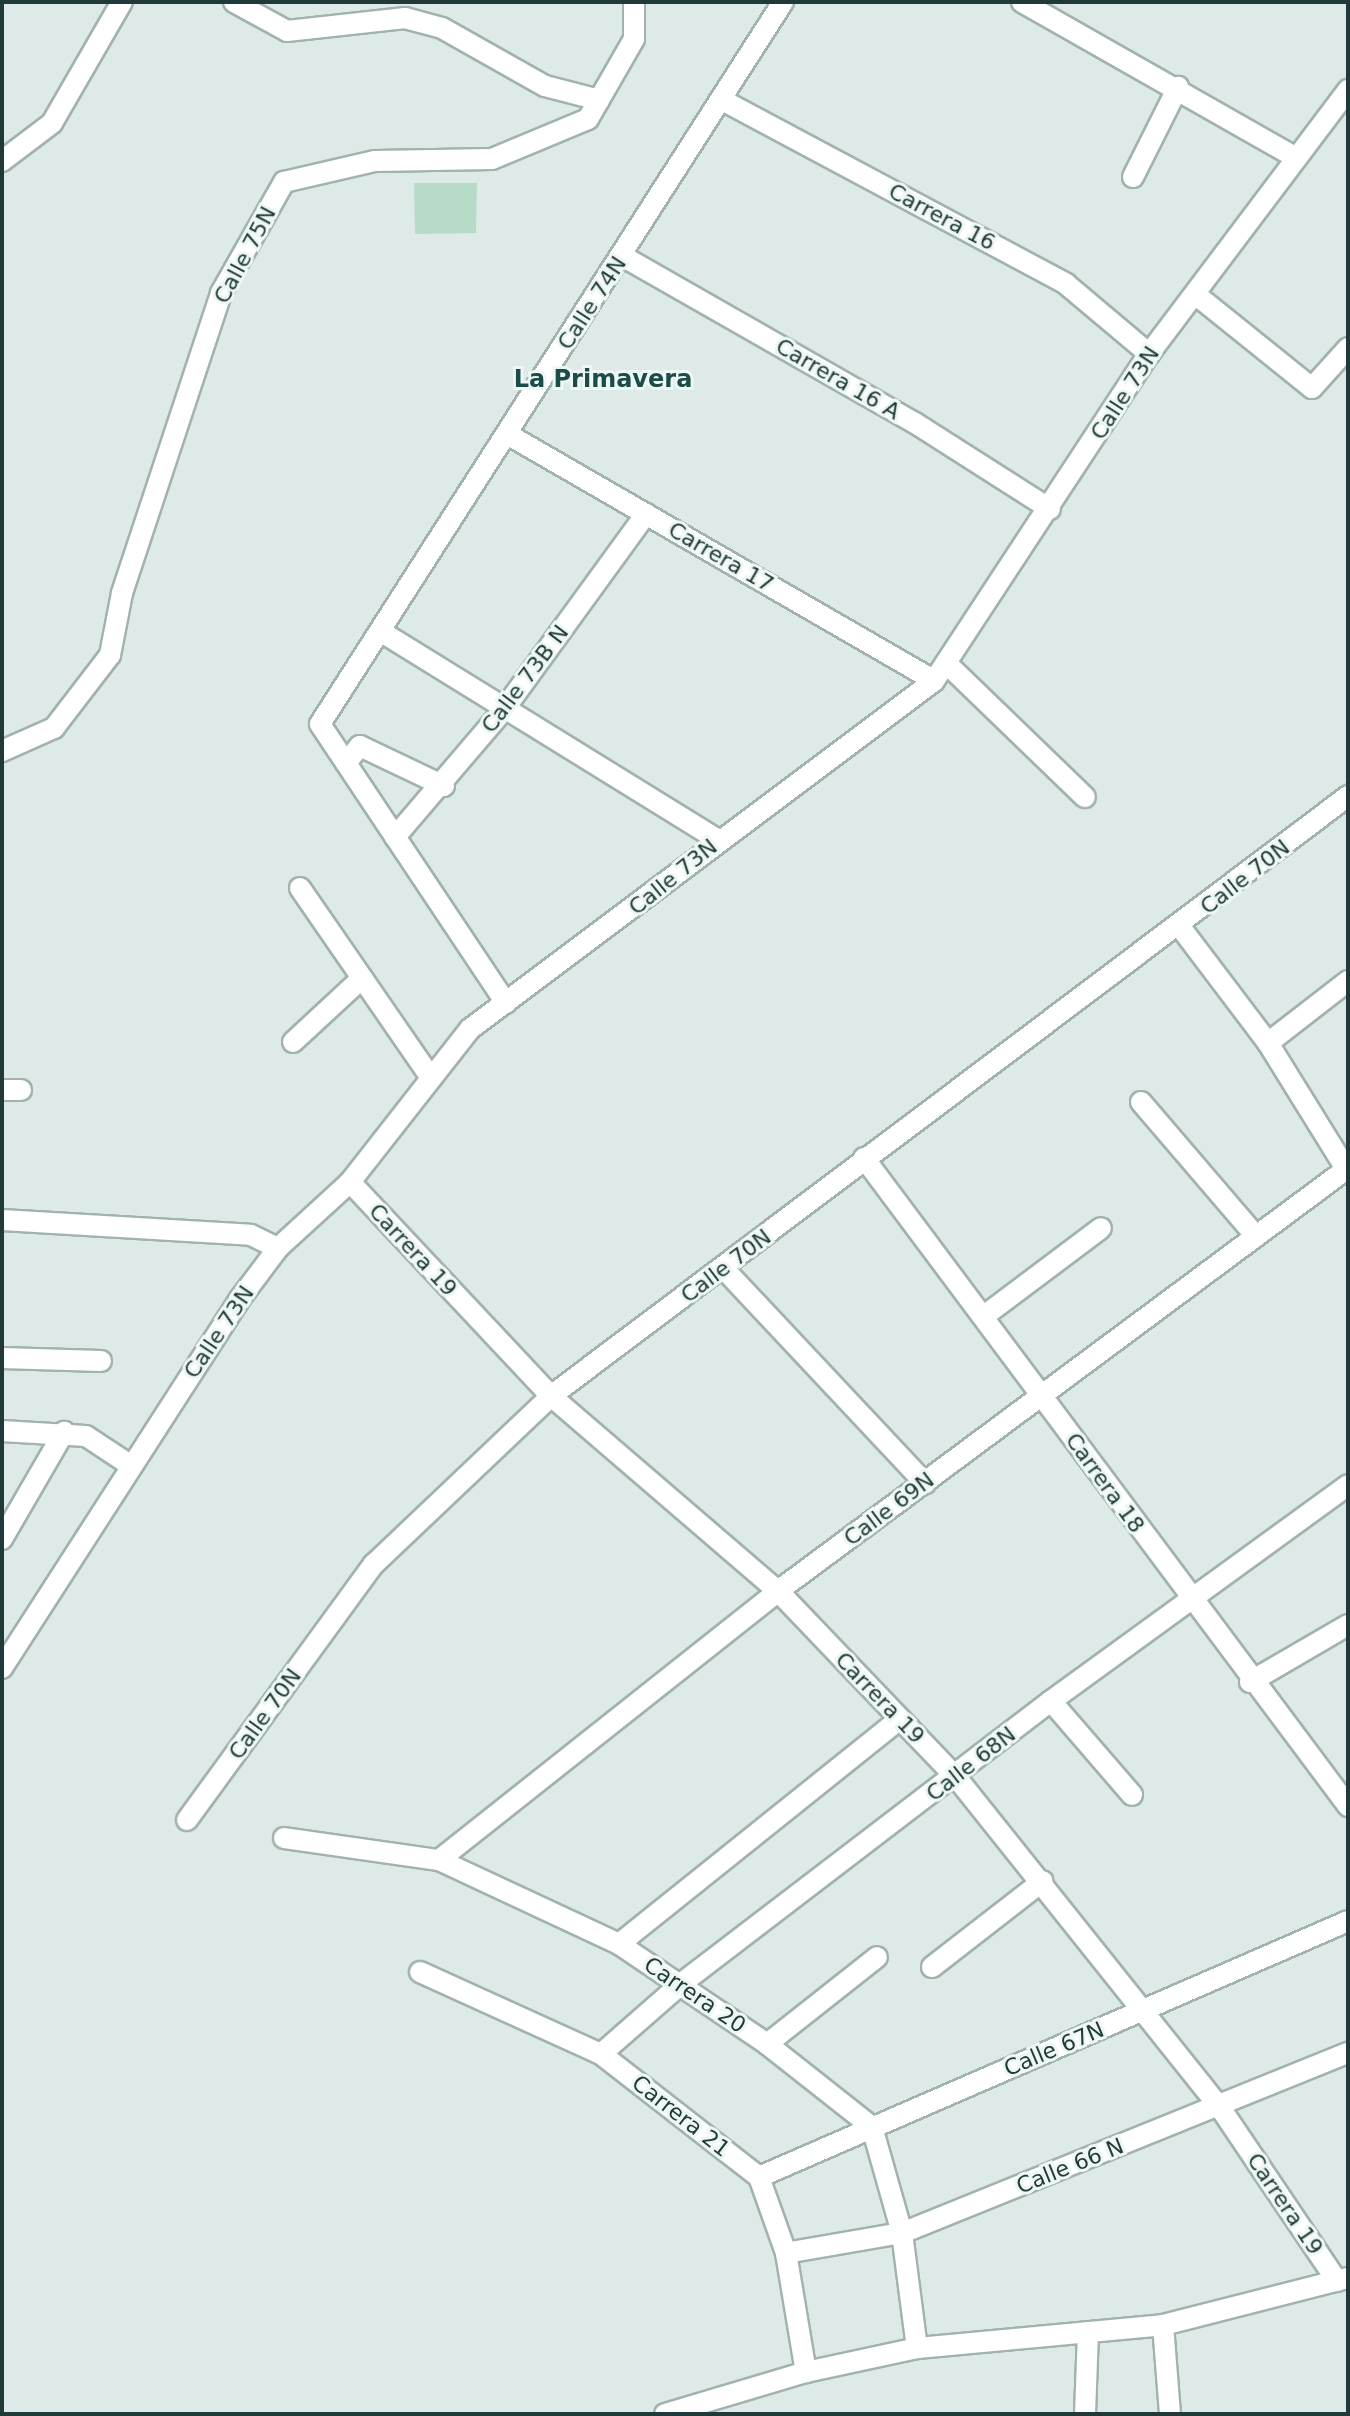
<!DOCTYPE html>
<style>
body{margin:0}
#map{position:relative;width:1350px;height:2416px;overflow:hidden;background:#deeae7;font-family:"DejaVu Sans",sans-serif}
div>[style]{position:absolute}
.green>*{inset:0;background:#b6dcc9}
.roads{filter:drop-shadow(2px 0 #a1b2af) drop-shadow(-2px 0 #a1b2af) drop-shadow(0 2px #a1b2af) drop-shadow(0 -2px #a1b2af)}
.minor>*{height:20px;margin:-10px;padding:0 10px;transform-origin:10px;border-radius:10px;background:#fff}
span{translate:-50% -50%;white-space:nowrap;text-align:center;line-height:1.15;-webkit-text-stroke:6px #eef7f4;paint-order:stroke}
.street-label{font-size:22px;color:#1f3a38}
.neighbourhood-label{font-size:24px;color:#1b4c4a;font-weight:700}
.frame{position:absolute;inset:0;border:4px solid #1f3a38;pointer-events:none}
</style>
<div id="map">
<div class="green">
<i style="clip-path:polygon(414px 183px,477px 183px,476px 233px,415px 234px)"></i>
</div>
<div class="roads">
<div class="minor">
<i style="left:234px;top:2px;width:60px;rotate:28.7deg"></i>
<i style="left:287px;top:31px;width:119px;rotate:-6.3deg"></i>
<i style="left:405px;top:18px;width:38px;rotate:15deg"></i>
<i style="left:442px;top:28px;width:118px;rotate:29.4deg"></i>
<i style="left:545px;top:86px;width:56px;rotate:14.5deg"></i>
<i style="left:1022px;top:2px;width:314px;rotate:29.6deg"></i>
<i style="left:722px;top:100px;width:390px;rotate:28.1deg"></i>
<i style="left:1066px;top:284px;width:109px;rotate:40.1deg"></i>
<i style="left:2px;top:161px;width:63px;rotate:-37.2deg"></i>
<i style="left:52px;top:123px;width:140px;rotate:-60deg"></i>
<i style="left:1133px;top:177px;width:101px;rotate:-63.4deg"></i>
<i style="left:622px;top:256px;width:337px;rotate:29.7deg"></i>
<i style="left:915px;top:423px;width:160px;rotate:32.5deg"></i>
<i style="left:1195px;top:294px;width:150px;rotate:38.8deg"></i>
<i style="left:1312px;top:388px;width:54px;rotate:-48deg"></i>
<i style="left:507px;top:434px;width:493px;rotate:30deg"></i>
<i style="left:380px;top:631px;width:398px;rotate:31.7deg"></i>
<i style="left:946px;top:663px;width:193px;rotate:44deg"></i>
<i style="left:2px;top:751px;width:57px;rotate:-23.9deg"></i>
<i style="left:54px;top:728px;width:92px;rotate:-52.5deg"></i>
<i style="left:110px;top:655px;width:63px;rotate:-79deg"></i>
<i style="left:122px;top:593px;width:316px;rotate:-71.7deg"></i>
<i style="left:221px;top:293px;width:128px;rotate:-60.4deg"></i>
<i style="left:284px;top:182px;width:93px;rotate:-13deg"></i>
<i style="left:375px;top:161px;width:117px;rotate:-1deg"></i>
<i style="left:492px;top:159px;width:104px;rotate:-22.6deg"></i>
<i style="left:588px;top:119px;width:92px;rotate:-60.1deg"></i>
<i style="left:634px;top:39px;width:37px;rotate:-90deg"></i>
<i style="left:346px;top:763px;width:22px;rotate:-51deg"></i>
<i style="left:360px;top:746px;width:93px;rotate:25.5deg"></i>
<i style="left:395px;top:837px;width:170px;rotate:-49.5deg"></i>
<i style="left:505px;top:708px;width:240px;rotate:-54deg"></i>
<i style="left:300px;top:888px;width:231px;rotate:55.4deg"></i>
<i style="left:1181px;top:928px;width:144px;rotate:52.9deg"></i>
<i style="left:1268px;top:1043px;width:148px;rotate:58.2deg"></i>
<i style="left:506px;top:1003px;width:335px;rotate:-123.7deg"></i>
<i style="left:320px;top:724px;width:858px;rotate:-57.33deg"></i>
<i style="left:293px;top:1042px;width:94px;rotate:-42.8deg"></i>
<i style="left:1268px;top:1043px;width:101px;rotate:-37.8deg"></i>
<i style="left:2px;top:1090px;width:19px"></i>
<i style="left:1141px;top:1102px;width:177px;rotate:49.4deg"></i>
<i style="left:864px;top:1158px;width:809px;rotate:53.24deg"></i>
<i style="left:350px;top:1182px;width:294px;rotate:46.8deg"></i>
<i style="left:551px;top:1396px;width:299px;rotate:40.7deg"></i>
<i style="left:778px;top:1591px;width:257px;rotate:46.3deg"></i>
<i style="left:956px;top:1777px;width:421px;rotate:51.4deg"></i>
<i style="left:1219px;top:2106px;width:211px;rotate:56deg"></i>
<i style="left:2px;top:1220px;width:249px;rotate:3.4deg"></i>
<i style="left:251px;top:1235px;width:30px;rotate:26deg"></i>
<i style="left:724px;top:1269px;width:294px;rotate:46.8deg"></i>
<i style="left:984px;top:1316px;width:146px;rotate:-36.9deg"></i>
<i style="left:2px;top:1358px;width:99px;rotate:1.7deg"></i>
<i style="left:2px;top:1431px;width:84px;rotate:3.4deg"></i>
<i style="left:86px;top:1436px;width:53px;rotate:33.4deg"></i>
<i style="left:2px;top:1539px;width:124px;rotate:-59.9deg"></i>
<i style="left:2px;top:1668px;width:438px;rotate:-57.2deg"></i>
<i style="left:239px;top:1300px;width:65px;rotate:-53.1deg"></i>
<i style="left:278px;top:1248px;width:98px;rotate:-42.5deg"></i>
<i style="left:350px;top:1182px;width:194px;rotate:-51.9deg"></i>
<i style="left:470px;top:1029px;width:580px;rotate:-36.87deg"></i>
<i style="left:934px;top:681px;width:391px;rotate:-56.7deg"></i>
<i style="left:1149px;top:354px;width:331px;rotate:-53deg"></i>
<i style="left:1250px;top:1682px;width:113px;rotate:-30.2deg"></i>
<i style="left:1051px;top:1701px;width:124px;rotate:49.2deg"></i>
<i style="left:187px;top:1820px;width:317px;rotate:-53.9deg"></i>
<i style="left:374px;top:1564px;width:244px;rotate:-43.5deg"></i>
<i style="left:551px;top:1396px;width:998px;rotate:-36.97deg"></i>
<i style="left:284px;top:1838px;width:157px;rotate:8.1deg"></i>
<i style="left:439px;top:1860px;width:199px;rotate:25deg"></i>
<i style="left:619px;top:1944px;width:179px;rotate:34deg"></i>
<i style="left:767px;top:2044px;width:134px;rotate:38.3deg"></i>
<i style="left:872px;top:2127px;width:110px;rotate:74.2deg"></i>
<i style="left:902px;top:2233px;width:116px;rotate:82.6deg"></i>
<i style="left:439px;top:1860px;width:433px;rotate:-38.4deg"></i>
<i style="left:778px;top:1591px;width:710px;rotate:-36.58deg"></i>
<i style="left:619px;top:1944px;width:360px;rotate:-38.7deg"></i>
<i style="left:932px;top:1967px;width:140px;rotate:-37.8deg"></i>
<i style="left:420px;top:1972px;width:199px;rotate:24.4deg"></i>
<i style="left:601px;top:2054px;width:200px;rotate:37.9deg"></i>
<i style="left:759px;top:2177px;width:81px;rotate:70.4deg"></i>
<i style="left:786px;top:2253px;width:121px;rotate:80.5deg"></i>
<i style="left:767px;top:2044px;width:140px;rotate:-38.3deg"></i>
<i style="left:601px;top:2054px;width:108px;rotate:-41.2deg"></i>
<i style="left:682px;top:1983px;width:464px;rotate:-37.4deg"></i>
<i style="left:1051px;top:1701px;width:367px;rotate:-36deg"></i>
<i style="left:759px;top:2177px;width:642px;rotate:-23.49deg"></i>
<i style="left:786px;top:2253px;width:118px;rotate:-9.8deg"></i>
<i style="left:902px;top:2233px;width:481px;rotate:-22deg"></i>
<i style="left:1163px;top:2325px;width:89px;rotate:85.5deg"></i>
<i style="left:665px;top:2414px;width:147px;rotate:-16.6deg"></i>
<i style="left:806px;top:2372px;width:114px;rotate:-12.2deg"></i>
<i style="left:917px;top:2348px;width:247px;rotate:-5.3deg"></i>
<i style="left:1163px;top:2325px;width:191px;rotate:-14.3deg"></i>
<i style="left:1085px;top:2414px;width:82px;rotate:-87.9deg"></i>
</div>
</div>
<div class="street-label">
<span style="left:942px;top:217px;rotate:28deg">Carrera 16</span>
<span style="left:245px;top:255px;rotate:-62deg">Calle 75N</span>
<span style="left:592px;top:303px;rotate:-57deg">Calle 74N</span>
<span style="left:838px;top:379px;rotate:30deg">Carrera 16 A</span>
<span style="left:1125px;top:393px;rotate:-57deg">Calle 73N</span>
<span style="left:721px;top:557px;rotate:30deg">Carrera 17</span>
<span style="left:525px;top:679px;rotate:-53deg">Calle 73B N</span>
<span style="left:673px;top:877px;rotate:-39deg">Calle 73N</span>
<span style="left:1245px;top:877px;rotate:-38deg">Calle 70N</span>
<span style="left:413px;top:1250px;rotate:47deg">Carrera 19</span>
<span style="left:726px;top:1266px;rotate:-37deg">Calle 70N</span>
<span style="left:219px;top:1332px;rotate:-56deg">Calle 73N</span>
<span style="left:1105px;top:1483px;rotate:54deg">Carrera 18</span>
<span style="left:889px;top:1509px;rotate:-37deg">Calle 69N</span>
<span style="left:880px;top:1698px;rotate:46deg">Carrera 19</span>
<span style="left:265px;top:1714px;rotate:-54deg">Calle 70N</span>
<span style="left:971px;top:1764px;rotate:-38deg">Calle 68N</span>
<span style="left:695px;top:1995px;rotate:34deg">Carrera 20</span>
<span style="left:1054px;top:2049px;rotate:-23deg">Calle 67N</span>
<span style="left:681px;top:2116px;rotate:38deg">Carrera 21</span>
<span style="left:1070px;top:2166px;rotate:-22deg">Calle 66 N</span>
<span style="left:1285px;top:2204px;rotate:56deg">Carrera 19</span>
</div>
<div class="neighbourhood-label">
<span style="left:603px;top:380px">La Primavera</span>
</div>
<div class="frame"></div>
</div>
